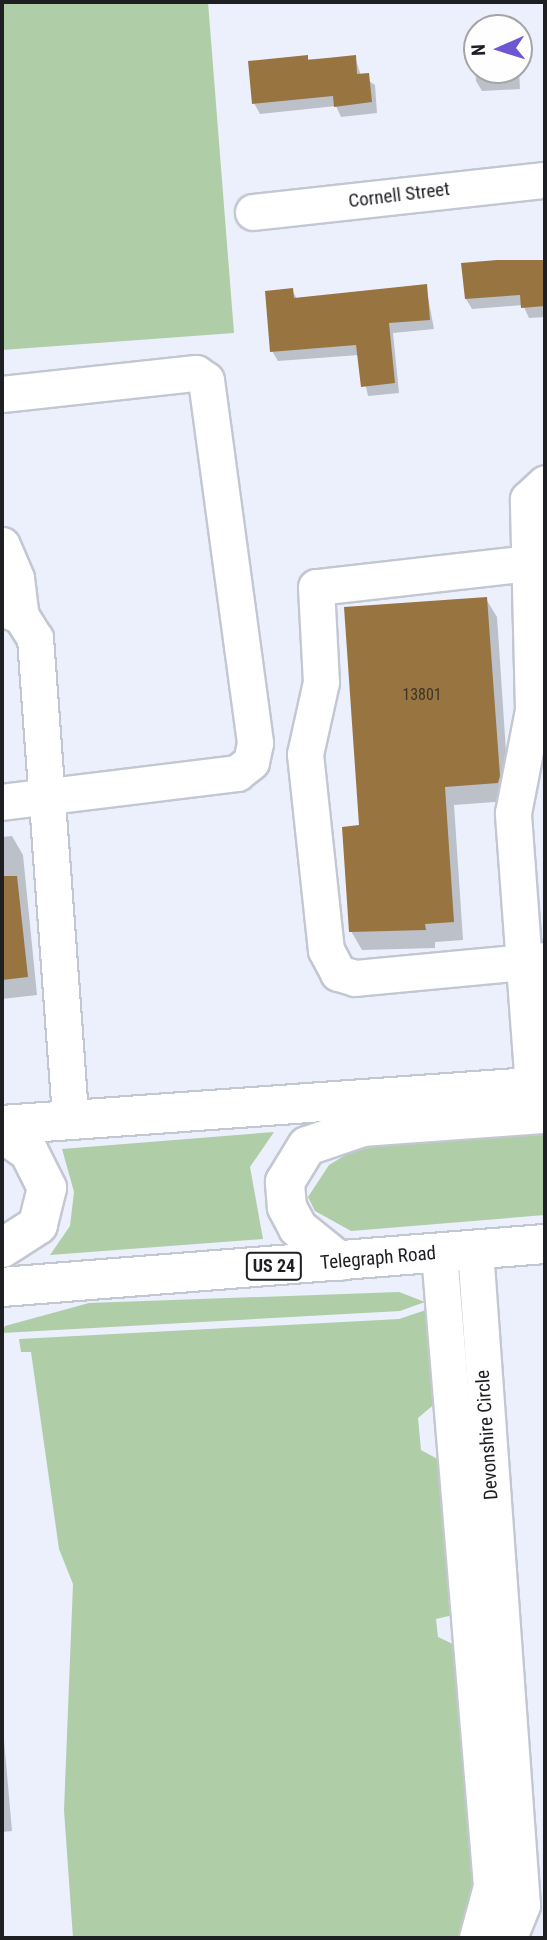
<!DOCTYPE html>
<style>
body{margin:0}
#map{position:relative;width:547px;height:1940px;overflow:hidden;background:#ecf0fc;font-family:"Roboto Condensed",sans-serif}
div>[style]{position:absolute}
.green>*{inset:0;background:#afcda7}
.shadow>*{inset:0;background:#0003}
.building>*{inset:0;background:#987440}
.roads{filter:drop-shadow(2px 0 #c3c7d1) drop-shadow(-2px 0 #c3c7d1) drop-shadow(0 2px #c3c7d1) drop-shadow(0 -2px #c3c7d1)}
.minor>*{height:35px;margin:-17.5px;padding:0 17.5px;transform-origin:17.5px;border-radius:17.5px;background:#fff}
.major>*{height:38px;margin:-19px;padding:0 19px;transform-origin:19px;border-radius:19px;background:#fff}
span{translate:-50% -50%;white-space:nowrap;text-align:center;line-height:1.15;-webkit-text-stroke:5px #fefefe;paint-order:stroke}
.number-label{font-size:16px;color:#3c342a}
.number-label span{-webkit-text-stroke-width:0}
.shield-label span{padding:2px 5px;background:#fefefe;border:2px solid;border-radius:5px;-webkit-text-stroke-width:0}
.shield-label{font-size:18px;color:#1e1f23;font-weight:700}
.street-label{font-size:19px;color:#1e1f23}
.frame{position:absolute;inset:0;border:4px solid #1e1f23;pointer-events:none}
.north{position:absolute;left:463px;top:14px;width:70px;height:70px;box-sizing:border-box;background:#fefefe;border:2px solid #a4a5a6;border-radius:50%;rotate:267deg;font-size:19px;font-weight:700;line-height:28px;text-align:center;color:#1e1f23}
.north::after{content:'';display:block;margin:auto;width:24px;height:32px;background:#6f57d1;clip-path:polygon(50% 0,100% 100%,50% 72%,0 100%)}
</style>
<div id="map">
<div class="green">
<i style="clip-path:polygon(2px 2px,208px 2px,234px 333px,2px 350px)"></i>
<i style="clip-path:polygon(545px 1128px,545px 1215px,351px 1231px,315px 1211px,308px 1197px,329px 1165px,352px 1151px,381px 1146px,380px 1140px)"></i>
<i style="clip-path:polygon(274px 1132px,250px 1167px,263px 1239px,50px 1255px,70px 1226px,74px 1192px,62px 1149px)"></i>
<i style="clip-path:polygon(399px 1292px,425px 1302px,400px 1311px,2px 1333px,5px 1326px,89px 1303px)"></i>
<i style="clip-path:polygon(429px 1309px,438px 1401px,418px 1418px,421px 1450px,441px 1461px,453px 1615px,436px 1619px,438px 1637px,457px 1646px,481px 1880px,462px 1938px,73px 1938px,64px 1810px,73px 1584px,59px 1549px,31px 1352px,21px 1352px,19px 1339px,399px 1319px)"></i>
</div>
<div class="shadow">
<i style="clip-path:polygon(474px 48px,477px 70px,519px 70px,520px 89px,482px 91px,476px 81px)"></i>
<i style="clip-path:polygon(355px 57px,361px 76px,375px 85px,377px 113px,341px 117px,336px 106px,260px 114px,254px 103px,250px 62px)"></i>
<i style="clip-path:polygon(545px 261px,545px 317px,529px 318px,523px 305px,472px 309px,466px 299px,463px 264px)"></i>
<i style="clip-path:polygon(426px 286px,434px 329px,393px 333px,399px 393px,368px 396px,359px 355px,278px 361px,272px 351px,292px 290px,297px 299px)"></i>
<i style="clip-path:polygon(486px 599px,497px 617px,509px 796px,508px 801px,454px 805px,463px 940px,435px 942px,435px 948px,362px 950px,351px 931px,361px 827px)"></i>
<i style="clip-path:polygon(12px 836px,23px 855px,37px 995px,2px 999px,2px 837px)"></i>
<i style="clip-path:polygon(2px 1717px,12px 1831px,2px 1832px)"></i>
</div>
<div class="building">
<i style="clip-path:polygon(308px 55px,308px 60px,356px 55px,357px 74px,369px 73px,372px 102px,334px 107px,333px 96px,252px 104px,248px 61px)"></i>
<i style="clip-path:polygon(497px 260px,545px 260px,545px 306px,521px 308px,520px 295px,465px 299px,461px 263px)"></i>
<i style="clip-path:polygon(427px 284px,430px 320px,389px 323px,395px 383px,361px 387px,356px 345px,270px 352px,265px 291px,293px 288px,294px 298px)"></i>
<i style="clip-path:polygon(487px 597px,500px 776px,498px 783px,445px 787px,454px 922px,425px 924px,426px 930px,349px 932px,342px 827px,359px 825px,344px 607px)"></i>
<i style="clip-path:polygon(2px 876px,17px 876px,28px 977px,2px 980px)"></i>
</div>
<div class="roads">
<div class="minor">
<i style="left:253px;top:212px;width:294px;rotate:-6.3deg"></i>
<i style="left:2px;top:394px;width:195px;rotate:-6.2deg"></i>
<i style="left:196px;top:373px;width:12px;rotate:35deg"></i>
<i style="left:206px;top:380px;width:366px;rotate:82.3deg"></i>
<i style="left:255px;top:743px;width:19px;rotate:102deg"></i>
<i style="left:251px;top:762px;width:18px;rotate:142deg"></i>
<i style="left:237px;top:773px;width:237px;rotate:173deg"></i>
<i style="left:2px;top:545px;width:36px;rotate:67deg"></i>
<i style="left:16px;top:578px;width:38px;rotate:83deg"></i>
<i style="left:528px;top:563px;width:213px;rotate:173.5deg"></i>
<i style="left:316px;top:587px;width:95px;rotate:87deg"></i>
<i style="left:321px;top:682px;width:74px;rotate:102.5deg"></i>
<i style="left:305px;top:754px;width:197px;rotate:83.9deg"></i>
<i style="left:326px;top:950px;width:26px;rotate:62deg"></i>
<i style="left:338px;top:973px;width:18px;rotate:16deg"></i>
<i style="left:355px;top:978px;width:191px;rotate:-5.4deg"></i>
<i style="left:2px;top:608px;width:21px;rotate:23deg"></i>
<i style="left:21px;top:616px;width:26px;rotate:58deg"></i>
<i style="left:35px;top:638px;width:483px;rotate:85.8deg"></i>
<i style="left:533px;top:1087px;width:275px;rotate:-94.2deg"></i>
<i style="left:513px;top:813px;width:105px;rotate:-79deg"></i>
<i style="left:533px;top:710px;width:211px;rotate:-91.4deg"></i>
<i style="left:528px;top:499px;width:23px;rotate:-43deg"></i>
<i style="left:475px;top:1250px;width:657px;rotate:85.9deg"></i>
<i style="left:522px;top:1905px;width:35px;rotate:112deg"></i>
<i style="left:439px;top:1253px;width:635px;rotate:85.3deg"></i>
<i style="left:491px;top:1886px;width:54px;rotate:105.1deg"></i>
</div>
<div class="major">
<i style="left:2px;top:1125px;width:544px;rotate:-4.11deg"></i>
<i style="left:2px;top:1133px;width:33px;rotate:35deg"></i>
<i style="left:29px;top:1152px;width:40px;rotate:63.4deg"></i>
<i style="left:47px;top:1188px;width:38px;rotate:104deg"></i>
<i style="left:38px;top:1225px;width:43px;rotate:147.4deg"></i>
<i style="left:339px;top:1261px;width:53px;rotate:-141.2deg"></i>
<i style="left:298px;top:1228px;width:24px;rotate:-118deg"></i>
<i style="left:287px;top:1207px;width:25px;rotate:-95deg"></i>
<i style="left:285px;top:1182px;width:42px;rotate:-58.6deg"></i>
<i style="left:307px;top:1146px;width:59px;rotate:-18.7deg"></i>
<i style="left:363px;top:1127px;width:182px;rotate:-4.1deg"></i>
<i style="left:2px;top:1287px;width:545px;rotate:-4.53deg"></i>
</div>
</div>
<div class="number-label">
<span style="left:422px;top:695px">13801</span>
</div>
<div class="shield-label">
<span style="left:274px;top:1266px">US 24</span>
</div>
<div class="street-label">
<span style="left:399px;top:195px;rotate:-7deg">Cornell Street</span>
<span style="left:378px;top:1258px;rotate:-5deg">Telegraph Road</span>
<span style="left:487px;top:1435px;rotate:-94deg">Devonshire Circle</span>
</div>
<div class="frame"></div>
<div class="north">N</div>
</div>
